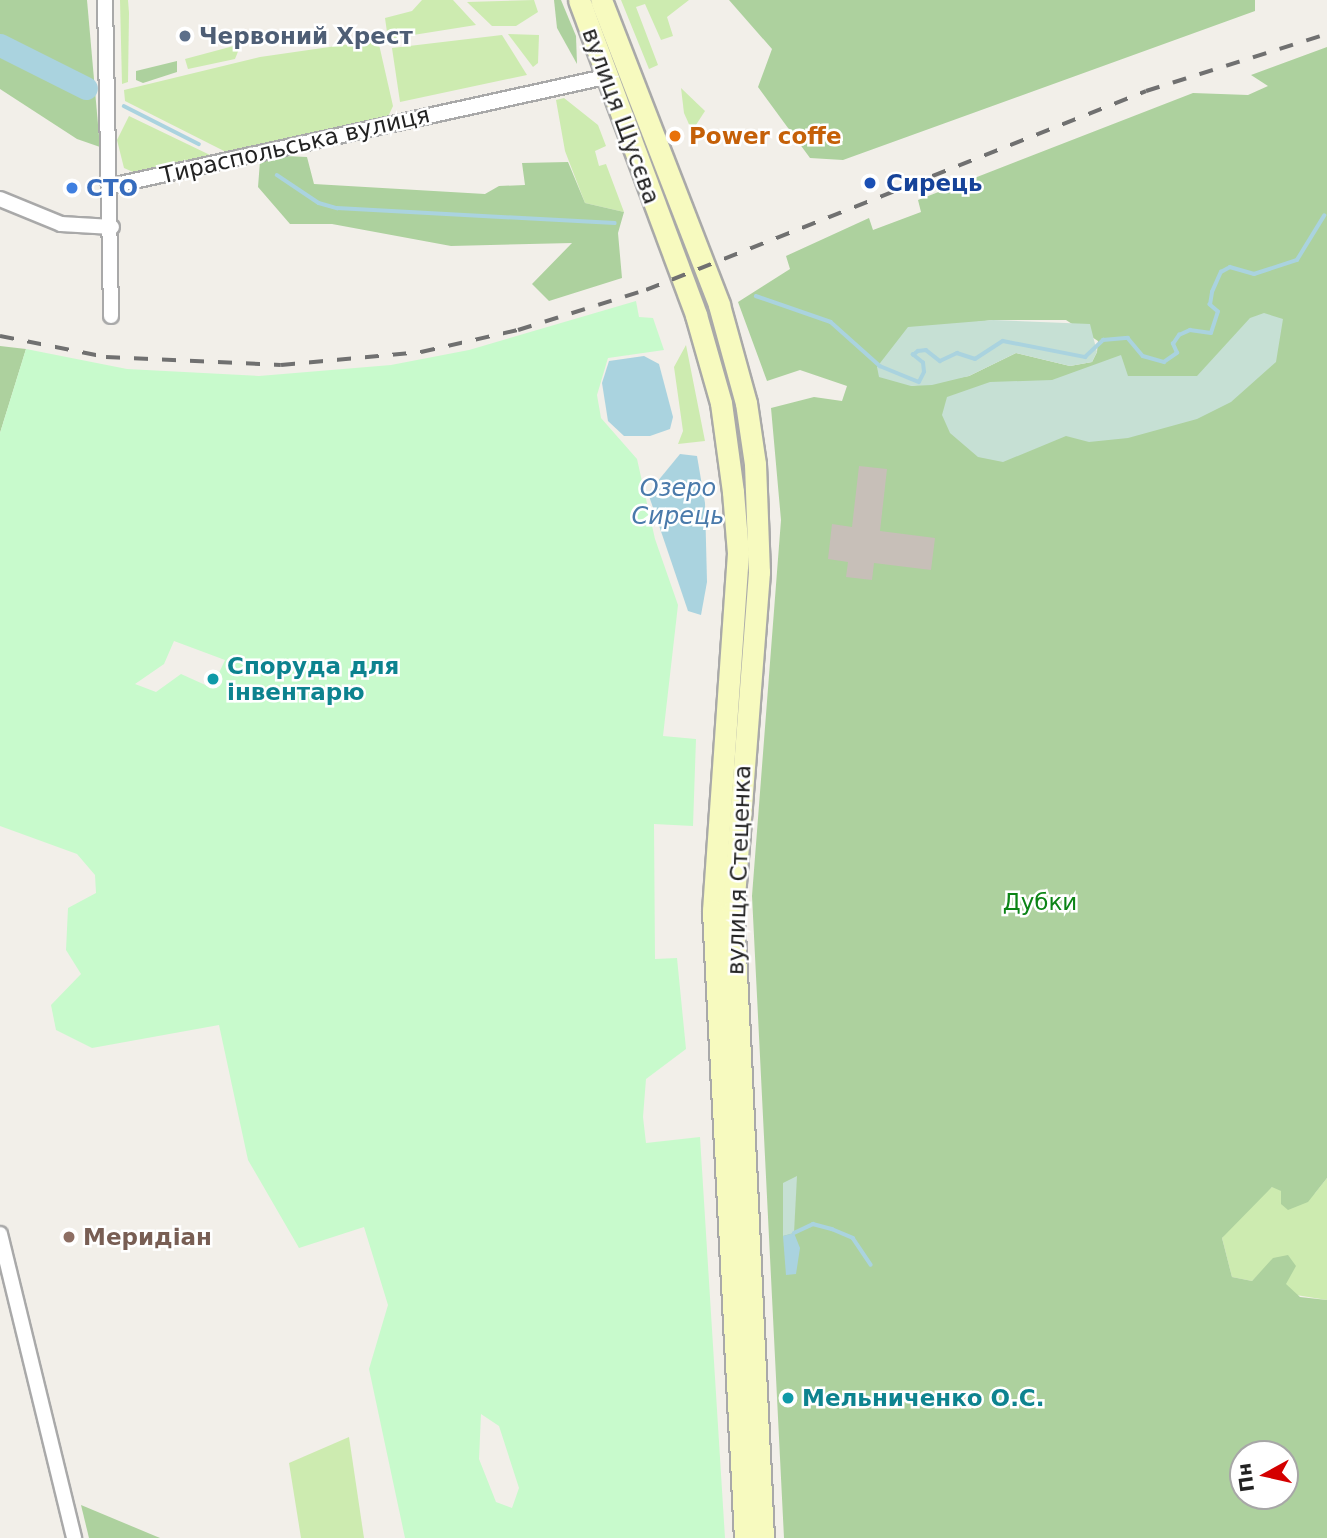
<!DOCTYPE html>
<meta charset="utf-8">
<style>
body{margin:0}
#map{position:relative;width:1327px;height:1538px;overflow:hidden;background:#f2efe9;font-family:"DejaVu Sans",sans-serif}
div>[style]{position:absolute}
.grass>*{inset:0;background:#cdebb0}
.forest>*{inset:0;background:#add19e}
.wetland>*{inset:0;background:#c6e0d4}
.park>*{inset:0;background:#c8facc}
.water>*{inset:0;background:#aad3df}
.stream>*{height:3.5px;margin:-1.75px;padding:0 1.75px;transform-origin:1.75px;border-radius:1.75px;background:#aad3df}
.river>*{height:23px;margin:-11.5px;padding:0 11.5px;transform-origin:11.5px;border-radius:11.5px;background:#aad3df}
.building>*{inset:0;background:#c7bfb8}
.roads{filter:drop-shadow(2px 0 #a9a9a9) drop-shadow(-2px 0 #a9a9a9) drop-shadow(0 2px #a9a9a9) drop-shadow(0 -2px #a9a9a9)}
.street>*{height:14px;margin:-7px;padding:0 7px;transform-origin:7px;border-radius:7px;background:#fff}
.secondary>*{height:21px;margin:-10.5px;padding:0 10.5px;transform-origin:10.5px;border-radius:10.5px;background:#f7fabf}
.rail>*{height:3.5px;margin-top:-1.75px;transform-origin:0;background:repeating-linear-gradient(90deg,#707070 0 14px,transparent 0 28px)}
.dots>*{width:19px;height:19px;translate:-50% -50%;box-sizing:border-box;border:4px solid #fff;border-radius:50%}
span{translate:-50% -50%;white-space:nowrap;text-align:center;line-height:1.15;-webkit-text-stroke:5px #fff;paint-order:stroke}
.service-label{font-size:23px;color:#4e5e75;font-weight:700}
.left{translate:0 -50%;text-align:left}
.street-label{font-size:23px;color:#222}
.food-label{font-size:23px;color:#c56008;font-weight:700}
.transit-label{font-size:23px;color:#164399;font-weight:700}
.shop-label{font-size:23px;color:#366cbe;font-weight:700}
.culture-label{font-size:23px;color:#0d838f;font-weight:700}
.park-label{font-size:23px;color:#0c8416}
.education-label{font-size:23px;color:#785e54;font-weight:700}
.water-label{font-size:24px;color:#4a7aab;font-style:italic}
.north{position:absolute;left:1229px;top:1440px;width:70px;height:70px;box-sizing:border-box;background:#fff;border:2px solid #a7a7a7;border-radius:50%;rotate:262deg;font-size:19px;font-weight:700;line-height:28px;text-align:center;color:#222}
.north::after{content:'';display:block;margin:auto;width:24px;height:32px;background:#d40000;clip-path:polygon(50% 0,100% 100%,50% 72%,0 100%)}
</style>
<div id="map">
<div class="grass">
<i style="clip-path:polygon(120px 0,128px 0,129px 13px,128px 82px,122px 84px)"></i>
<i style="clip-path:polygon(422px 0,453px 0,476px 25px,388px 39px,385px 18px,412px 11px)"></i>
<i style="clip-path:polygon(534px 0,538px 12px,516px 26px,492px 26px,467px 2px)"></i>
<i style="clip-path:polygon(621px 0,689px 0,667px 17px,673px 36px,661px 40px,645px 4px,636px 7px,658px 65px,649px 69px)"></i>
<i style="clip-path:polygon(508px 34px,539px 35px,538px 63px,533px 67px)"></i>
<i style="clip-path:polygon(502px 35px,527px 75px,400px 102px,392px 48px)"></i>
<i style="clip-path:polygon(378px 40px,393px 106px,387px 119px,226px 152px,125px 101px,124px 90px,260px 57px)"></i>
<i style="clip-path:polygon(241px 44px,235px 59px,188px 69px,185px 59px)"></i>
<i style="clip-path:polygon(681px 88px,705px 111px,692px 131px,684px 113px)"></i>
<i style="clip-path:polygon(564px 98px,598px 125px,606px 146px,595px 151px,599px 166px,606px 164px,624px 212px,585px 203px,565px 151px,556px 100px)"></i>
<i style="clip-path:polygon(129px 116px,210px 155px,133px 172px,124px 168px,117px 140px)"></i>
<i style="clip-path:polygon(686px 345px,705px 441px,678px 444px,683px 431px,674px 367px)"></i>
<i style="clip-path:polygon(1327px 1178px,1327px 1300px,1296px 1295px,1285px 1284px,1290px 1269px,1270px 1263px,1252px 1281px,1232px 1277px,1222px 1238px,1236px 1218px,1272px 1187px,1277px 1185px,1291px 1206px,1315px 1193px)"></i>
<i style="clip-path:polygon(349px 1437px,364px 1538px,301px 1538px,289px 1463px)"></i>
</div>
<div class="forest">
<i style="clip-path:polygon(0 0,87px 0,100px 147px,77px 139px,0 89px)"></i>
<i style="clip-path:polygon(554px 0,561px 0,576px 36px,577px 64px,557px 28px)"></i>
<i style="clip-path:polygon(729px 0,1255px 0,1255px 11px,843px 160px,810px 158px,758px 87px,772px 49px)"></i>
<i style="clip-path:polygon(evenodd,1327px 47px,1327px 1178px,1308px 1202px,1288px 1210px,1281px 1204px,1281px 1191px,1272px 1187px,1222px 1238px,1232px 1277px,1252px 1281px,1273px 1258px,1288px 1255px,1296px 1266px,1286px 1284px,1300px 1297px,1327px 1300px,1327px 1538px,784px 1538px,752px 896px,781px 520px,771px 408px,814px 397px,842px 401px,847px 386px,800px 370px,767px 381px,738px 302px,790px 269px,786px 256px,869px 218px,873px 230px,921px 212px,918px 200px,1193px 93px,1248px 95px,1268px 86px,1251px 75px,1327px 47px,993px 320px,1066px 320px,1098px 341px,1097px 352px,1092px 362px,1070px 366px,1016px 353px,969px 376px,911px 386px,960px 324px,993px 320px,1327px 47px,1243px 1454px,1285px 1454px,1285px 1496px,1243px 1496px,1243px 1454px)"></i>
<i style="clip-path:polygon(177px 61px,177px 72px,143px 83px,136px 80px,136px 71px)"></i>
<i style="clip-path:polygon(284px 156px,307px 157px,314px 184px,485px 194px,499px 186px,525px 185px,522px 163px,568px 162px,585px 203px,624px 212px,618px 233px,622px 278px,549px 301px,532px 284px,572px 243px,451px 246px,332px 224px,290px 224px,258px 187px,260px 161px)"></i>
<i style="clip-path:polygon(0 346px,26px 349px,0 433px)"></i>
<i style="clip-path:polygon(81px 1505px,160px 1538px,89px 1538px)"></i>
</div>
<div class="wetland">
<i style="clip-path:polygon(1264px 313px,1283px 319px,1276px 362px,1231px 402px,1197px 419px,1128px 438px,1089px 442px,1066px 436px,1003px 462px,978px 457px,950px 433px,942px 415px,947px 397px,990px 382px,1052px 380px,1121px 355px,1128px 376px,1197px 376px,1250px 318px)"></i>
<i style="clip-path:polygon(993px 320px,1090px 324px,1097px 352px,1092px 362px,1070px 366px,1016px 353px,969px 376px,932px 385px,911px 386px,879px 377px,877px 367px,908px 327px)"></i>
<i style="clip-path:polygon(797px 1176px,794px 1233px,783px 1236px,783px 1183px)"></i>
</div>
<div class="park">
<i style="clip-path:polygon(evenodd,636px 301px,639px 317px,653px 318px,664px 350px,608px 358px,597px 395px,601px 418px,637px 459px,655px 539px,678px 605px,663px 736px,696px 739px,693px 826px,654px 824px,655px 959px,677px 958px,686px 1049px,646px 1079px,643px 1117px,646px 1143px,700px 1137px,725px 1538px,405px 1538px,369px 1369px,388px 1305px,364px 1227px,299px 1248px,248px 1160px,219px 1025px,92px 1048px,56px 1030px,51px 1005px,81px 974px,66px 950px,68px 908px,96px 893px,95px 875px,77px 854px,0 826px,0 433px,26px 349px,127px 369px,259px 376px,391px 365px,469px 350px,636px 301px,174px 641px,225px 660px,212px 688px,181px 674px,156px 692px,135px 684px,164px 664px,174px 641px,636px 301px,481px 1414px,499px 1426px,519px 1488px,512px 1508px,496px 1502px,479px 1459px,481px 1414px)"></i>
</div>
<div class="water">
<i style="clip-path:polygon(644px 356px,659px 364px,673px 417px,670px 429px,650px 436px,624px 436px,608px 421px,602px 383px,609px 361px)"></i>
<i style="clip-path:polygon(680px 454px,697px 456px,705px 503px,707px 582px,701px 615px,688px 611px,648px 493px)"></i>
<i style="clip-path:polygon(794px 1233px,800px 1248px,796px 1274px,786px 1275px,783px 1236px)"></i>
</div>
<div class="stream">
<i style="left:124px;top:106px;width:84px;rotate:26.9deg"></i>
<i style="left:277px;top:175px;width:50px;rotate:33.7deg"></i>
<i style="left:319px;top:203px;width:19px;rotate:16deg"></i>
<i style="left:337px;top:208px;width:278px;rotate:3.1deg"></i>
<i style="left:756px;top:296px;width:79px;rotate:19.1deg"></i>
<i style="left:831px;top:322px;width:66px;rotate:41.9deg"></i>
<i style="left:880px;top:366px;width:42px;rotate:22.3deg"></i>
<i style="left:919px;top:382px;width:11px;rotate:-63deg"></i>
<i style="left:924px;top:372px;width:9px;rotate:-96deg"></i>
<i style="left:923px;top:363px;width:13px;rotate:-141deg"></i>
<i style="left:913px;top:355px;width:6px;rotate:-39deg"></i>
<i style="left:918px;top:351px;width:8px;rotate:-7deg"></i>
<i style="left:926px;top:350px;width:18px;rotate:38deg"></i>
<i style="left:940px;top:361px;width:19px;rotate:-25deg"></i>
<i style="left:957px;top:353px;width:19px;rotate:18deg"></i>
<i style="left:975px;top:359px;width:33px;rotate:-33deg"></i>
<i style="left:1003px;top:341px;width:84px;rotate:11deg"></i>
<i style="left:1085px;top:357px;width:25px;rotate:-43deg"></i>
<i style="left:1103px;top:340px;width:25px;rotate:-5deg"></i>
<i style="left:1128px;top:338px;width:23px;rotate:50deg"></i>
<i style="left:1143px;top:356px;width:22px;rotate:16deg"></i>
<i style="left:1164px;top:362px;width:16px;rotate:-35deg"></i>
<i style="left:1177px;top:353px;width:10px;rotate:-114deg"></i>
<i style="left:1173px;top:344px;width:11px;rotate:-56deg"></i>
<i style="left:1179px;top:335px;width:12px;rotate:-24deg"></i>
<i style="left:1190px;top:330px;width:21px;rotate:8deg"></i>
<i style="left:1211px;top:333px;width:22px;rotate:-72deg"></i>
<i style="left:1218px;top:312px;width:11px;rotate:-139deg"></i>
<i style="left:1210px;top:305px;width:13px;rotate:-81deg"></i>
<i style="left:1212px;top:292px;width:22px;rotate:-66deg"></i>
<i style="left:1221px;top:272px;width:10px;rotate:-29deg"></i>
<i style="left:1230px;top:267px;width:25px;rotate:16deg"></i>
<i style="left:1254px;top:274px;width:45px;rotate:-18deg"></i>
<i style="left:1297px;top:260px;width:52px;rotate:-58.5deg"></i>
<i style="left:794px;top:1233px;width:21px;rotate:-25deg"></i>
<i style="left:813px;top:1224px;width:20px;rotate:15deg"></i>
<i style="left:832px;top:1229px;width:23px;rotate:23deg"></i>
<i style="left:853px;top:1238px;width:32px;rotate:56deg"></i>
</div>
<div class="river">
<i style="left:0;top:45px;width:96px;rotate:26.6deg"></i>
</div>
<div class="building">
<i style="clip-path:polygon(859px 466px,887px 469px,880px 531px,935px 538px,931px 570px,874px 563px,872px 580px,846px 577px,848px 562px,828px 559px,832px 524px,852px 527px)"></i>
</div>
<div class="roads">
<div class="street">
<i style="left:105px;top:0;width:316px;rotate:88.9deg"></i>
<i style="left:111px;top:186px;width:506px;rotate:-12.44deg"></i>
<i style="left:0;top:199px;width:66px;rotate:22.3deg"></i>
<i style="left:61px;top:224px;width:51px;rotate:3.4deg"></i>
<i style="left:0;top:1234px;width:313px;rotate:76.3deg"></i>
</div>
<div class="secondary">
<i style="left:579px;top:0;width:336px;rotate:69.6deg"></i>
<i style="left:696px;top:315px;width:91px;rotate:74.1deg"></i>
<i style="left:721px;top:403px;width:90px;rotate:82.3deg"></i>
<i style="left:733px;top:492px;width:61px;rotate:85.3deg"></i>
<i style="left:738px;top:553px;width:359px;rotate:94deg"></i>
<i style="left:713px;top:911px;width:628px;rotate:87.08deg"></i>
<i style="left:601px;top:0;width:327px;rotate:68.8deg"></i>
<i style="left:719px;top:305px;width:102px;rotate:74.6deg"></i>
<i style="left:746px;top:403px;width:62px;rotate:81.6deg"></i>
<i style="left:755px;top:464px;width:108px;rotate:87.9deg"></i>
<i style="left:759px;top:572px;width:340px;rotate:94.4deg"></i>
<i style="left:733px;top:911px;width:628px;rotate:87.26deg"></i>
</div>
</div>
<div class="rail">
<i style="left:0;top:336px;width:108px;rotate:11.2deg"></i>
<i style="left:106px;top:357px;width:175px;rotate:2.6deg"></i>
<i style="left:281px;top:365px;width:141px;rotate:-5.3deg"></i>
<i style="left:421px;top:352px;width:99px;rotate:-12.8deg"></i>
<i style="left:518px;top:330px;width:134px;rotate:-17.4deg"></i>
<i style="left:646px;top:290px;width:538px;rotate:-21.7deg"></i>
<i style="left:1146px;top:91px;width:190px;rotate:-17.5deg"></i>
</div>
<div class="dots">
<i style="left:185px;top:36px;background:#5c6f8a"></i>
<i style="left:675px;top:136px;background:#e8710a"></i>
<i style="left:870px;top:183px;background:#1a4fb4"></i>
<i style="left:72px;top:188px;background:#3f7fe0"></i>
<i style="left:213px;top:679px;background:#0f9aa8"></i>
<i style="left:69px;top:1237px;background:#8d6e63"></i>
<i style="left:788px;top:1398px;background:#0f9aa8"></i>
</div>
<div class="service-label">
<span class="left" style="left:199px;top:36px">Червоний Хрест</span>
</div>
<div class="street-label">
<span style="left:621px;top:116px;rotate:70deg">вулиця Щусєва</span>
<span style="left:295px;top:145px;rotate:-13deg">Тираспольська вулиця</span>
<span style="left:739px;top:870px;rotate:-88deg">вулиця Стеценка</span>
</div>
<div class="food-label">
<span class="left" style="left:689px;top:136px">Power coffe</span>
</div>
<div class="transit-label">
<span class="left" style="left:886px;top:183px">Сирець</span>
</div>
<div class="shop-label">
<span class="left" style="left:86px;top:188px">СТО</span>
</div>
<div class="culture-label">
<span class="left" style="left:227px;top:679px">Споруда для<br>інвентарю</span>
<span class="left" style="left:802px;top:1398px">Мельниченко О.С.</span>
</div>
<div class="park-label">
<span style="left:1040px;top:902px">Дубки</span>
</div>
<div class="education-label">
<span class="left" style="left:83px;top:1237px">Меридіан</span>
</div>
<div class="water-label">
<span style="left:678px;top:503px">Озеро<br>Сирець</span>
</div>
<div class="north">Пн</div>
</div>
